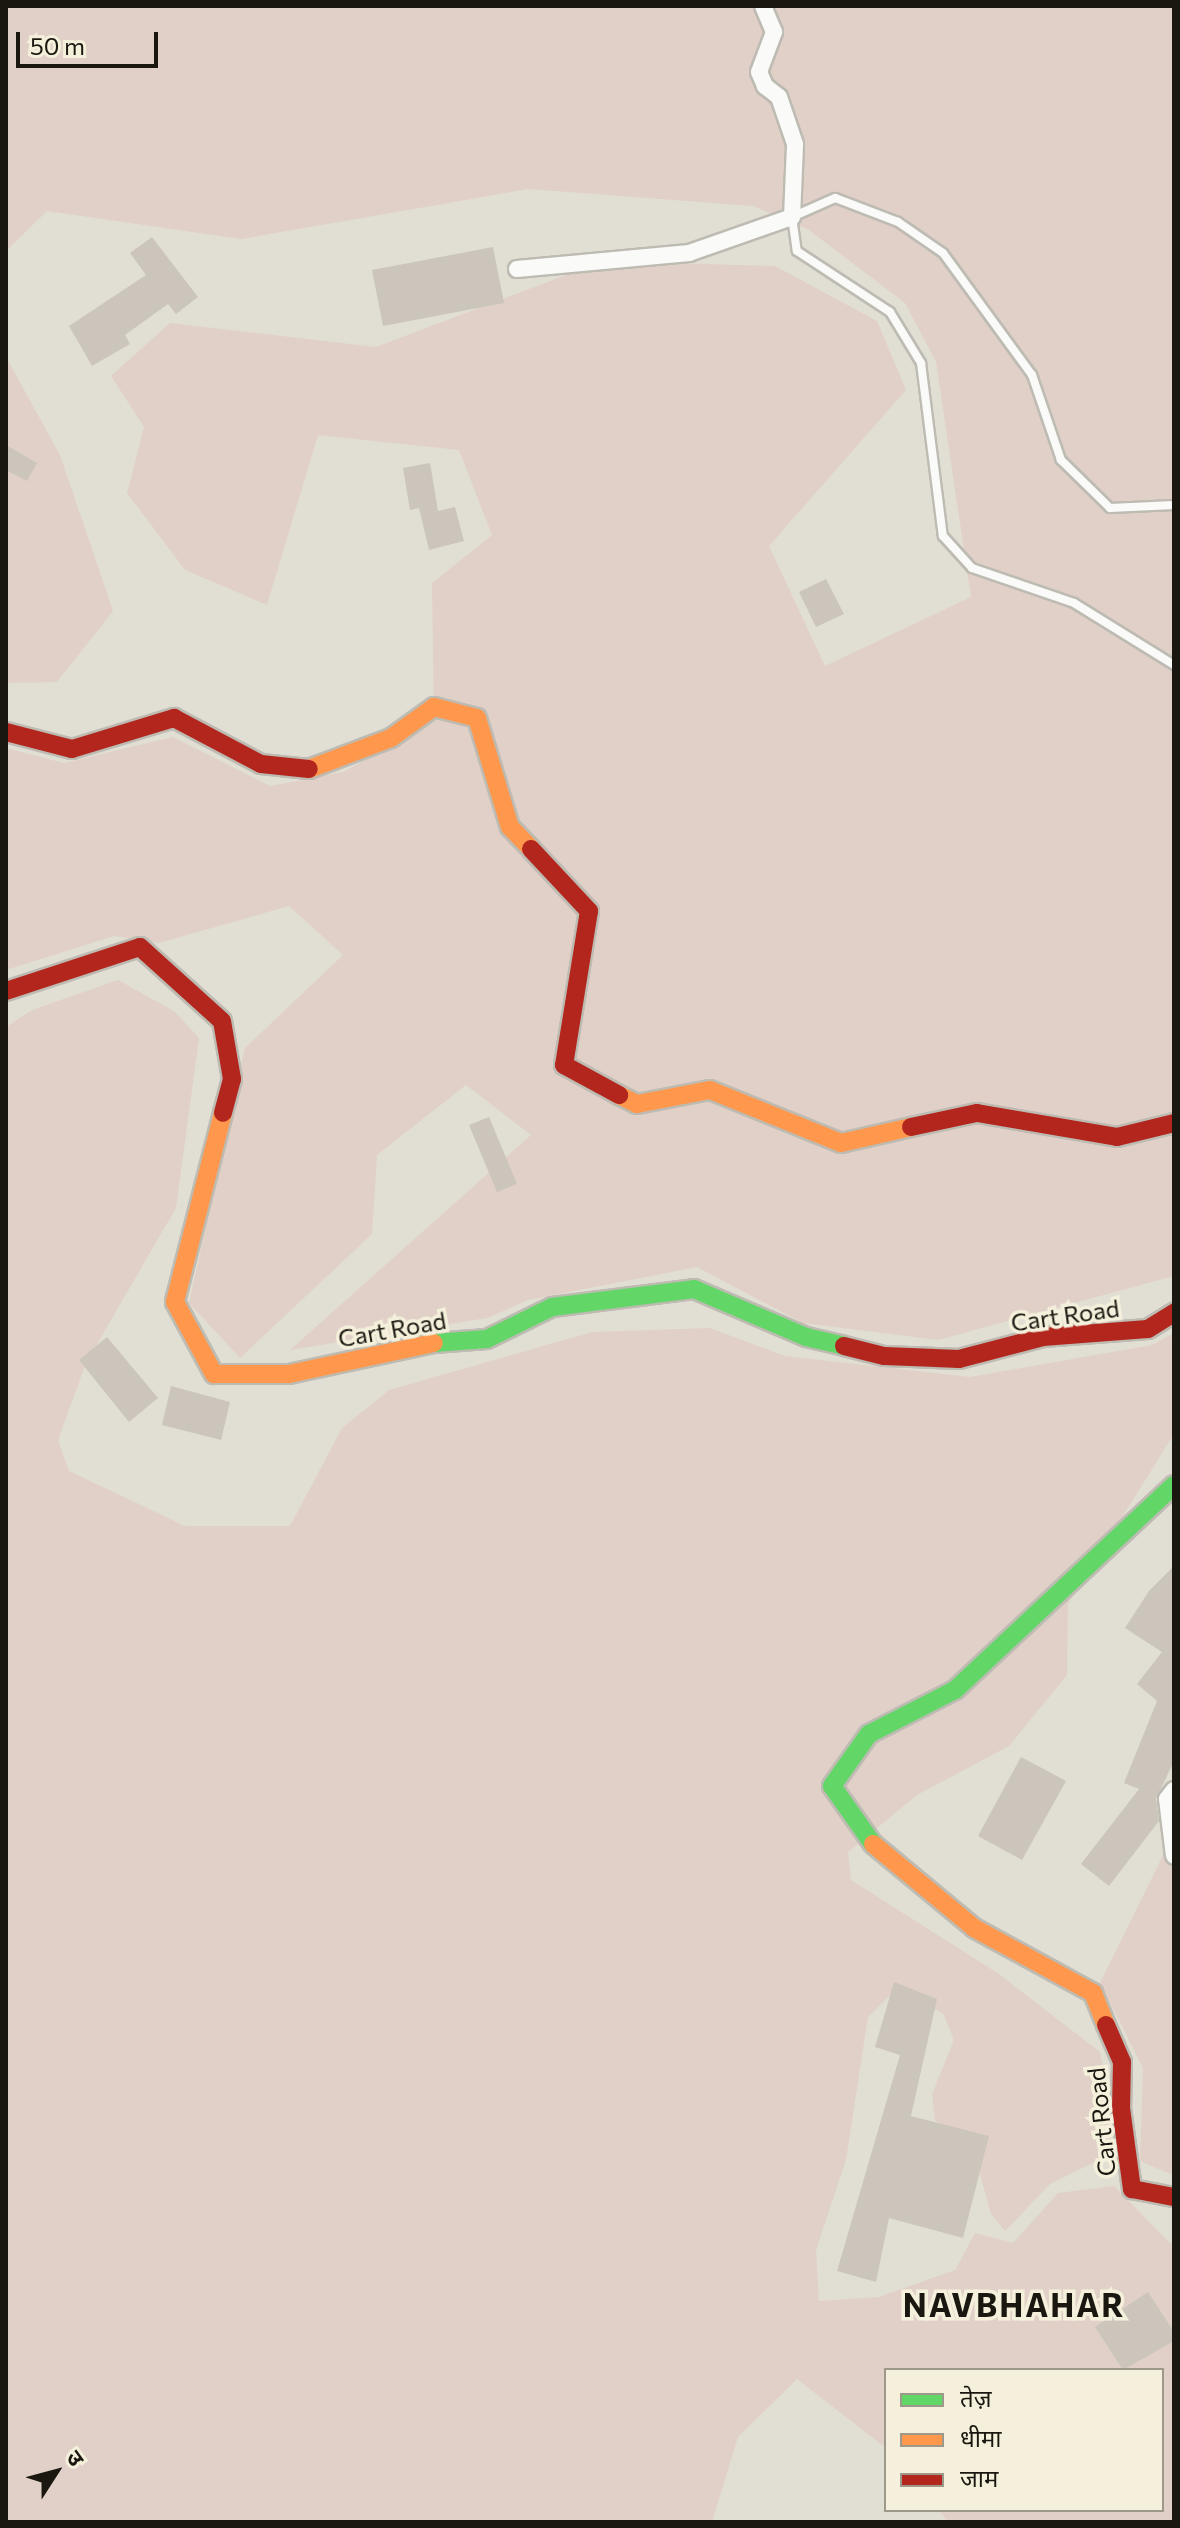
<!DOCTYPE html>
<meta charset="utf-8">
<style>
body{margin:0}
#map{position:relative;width:1180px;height:2528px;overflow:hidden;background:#e1ded4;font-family:Commissioner,"Noto Sans Devanagari",sans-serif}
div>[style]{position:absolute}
.green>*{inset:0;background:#e1d0c8}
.building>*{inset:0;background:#cbc5bc}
.roads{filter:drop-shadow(2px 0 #bdbbb2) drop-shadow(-2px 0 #bdbbb2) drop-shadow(0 2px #bdbbb2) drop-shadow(0 -2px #bdbbb2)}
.lane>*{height:8px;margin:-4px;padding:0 4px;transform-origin:4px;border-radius:4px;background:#fafaf9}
.street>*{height:16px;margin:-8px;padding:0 8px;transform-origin:8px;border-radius:8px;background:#fafaf9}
.fast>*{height:18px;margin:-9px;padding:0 9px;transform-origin:9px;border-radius:9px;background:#63d668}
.slow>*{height:18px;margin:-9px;padding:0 9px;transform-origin:9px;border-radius:9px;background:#ff974d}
.jam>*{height:18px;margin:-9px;padding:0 9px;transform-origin:9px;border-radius:9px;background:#b3261e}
span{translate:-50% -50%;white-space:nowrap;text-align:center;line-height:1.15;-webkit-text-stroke:7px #f4f0db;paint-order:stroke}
.street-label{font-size:24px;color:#191710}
.district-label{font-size:32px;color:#191710;font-weight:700;letter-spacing:2px}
.frame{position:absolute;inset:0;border:8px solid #191710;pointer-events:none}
.legend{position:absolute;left:884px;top:2368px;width:280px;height:144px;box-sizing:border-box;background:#f4f0db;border:2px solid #9c998a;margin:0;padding:10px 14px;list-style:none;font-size:24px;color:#191710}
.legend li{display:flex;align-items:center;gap:16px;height:40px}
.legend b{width:40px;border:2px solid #9c998a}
.north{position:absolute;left:16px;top:2432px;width:80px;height:80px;-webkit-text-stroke:6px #f4f0db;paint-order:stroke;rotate:54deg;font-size:22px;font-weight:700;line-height:32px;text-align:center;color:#191710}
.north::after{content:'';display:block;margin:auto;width:28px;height:36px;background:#191710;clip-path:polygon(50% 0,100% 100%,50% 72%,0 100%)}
.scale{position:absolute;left:16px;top:32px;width:142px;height:36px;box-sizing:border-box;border:4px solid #191710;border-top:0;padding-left:10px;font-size:24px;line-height:28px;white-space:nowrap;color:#191710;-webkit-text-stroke:6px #f4f0db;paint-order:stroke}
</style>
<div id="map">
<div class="green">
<i style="clip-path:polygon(6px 6px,1174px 6px,1174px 1276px,938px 1340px,803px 1323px,697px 1267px,528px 1300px,487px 1318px,290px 1350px,531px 1135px,466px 1085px,377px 1155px,372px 1234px,240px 1358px,189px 1303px,245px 1048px,343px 955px,289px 906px,159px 943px,114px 936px,6px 970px,6px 748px,64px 763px,173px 737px,270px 786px,343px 772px,434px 722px,432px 583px,492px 535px,459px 450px,318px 435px,267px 605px,185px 570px,127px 493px,144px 427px,111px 376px,170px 323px,376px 347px,603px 261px,775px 266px,877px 321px,906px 390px,769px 546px,825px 666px,971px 597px,936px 362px,905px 303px,809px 230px,753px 206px,528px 189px,241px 239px,47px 211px,6px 251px)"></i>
<i style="clip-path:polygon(6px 357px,60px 455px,113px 611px,57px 682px,6px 683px)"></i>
<i style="clip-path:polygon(118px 980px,174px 1011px,199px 1038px,176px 1208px,86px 1363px,58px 1440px,69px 1471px,185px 1526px,290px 1526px,342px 1428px,389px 1390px,592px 1332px,710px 1328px,785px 1356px,970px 1377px,1152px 1345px,1174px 1333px,1174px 1434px,1068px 1604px,1067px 1675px,1009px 1746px,917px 1795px,848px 1852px,851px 1880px,999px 1974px,1100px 2052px,1111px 2114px,1109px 2155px,1050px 2184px,1005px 2231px,991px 2214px,976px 2160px,935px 2120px,932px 2094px,954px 2040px,943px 2013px,894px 1991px,868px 2017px,846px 2160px,816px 2250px,819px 2301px,879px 2297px,955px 2270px,975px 2233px,1013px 2243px,1058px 2193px,1114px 2186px,1174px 2247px,1174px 2522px,948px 2522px,939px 2510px,1162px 2510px,1162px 2370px,886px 2370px,886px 2448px,797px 2379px,738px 2437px,712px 2522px,6px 2522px,6px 1027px,32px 1010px)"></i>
<i style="clip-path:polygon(1174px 1833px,1174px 2171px,1170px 2174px,1140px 2161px,1143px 2068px,1100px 1983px)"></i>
</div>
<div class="building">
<i style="clip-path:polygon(152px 237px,198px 297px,176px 314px,168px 304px,125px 335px,130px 344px,92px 366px,69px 326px,146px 275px,130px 253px)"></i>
<i style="clip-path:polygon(493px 247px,504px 303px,383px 326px,372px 270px)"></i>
<i style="clip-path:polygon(6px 445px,37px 463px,27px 481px,6px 470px)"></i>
<i style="clip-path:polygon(430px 463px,438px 511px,455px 507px,464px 541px,429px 550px,419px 508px,410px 510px,403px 468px)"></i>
<i style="clip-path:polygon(826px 579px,844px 614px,816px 627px,799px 592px)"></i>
<i style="clip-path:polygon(489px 1117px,517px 1184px,497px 1192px,469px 1125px)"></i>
<i style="clip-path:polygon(107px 1337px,158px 1398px,129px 1422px,79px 1360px)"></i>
<i style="clip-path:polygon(171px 1386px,230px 1402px,221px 1440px,162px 1425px)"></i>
<i style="clip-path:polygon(1174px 1566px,1174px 1761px,1156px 1799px,1159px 1821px,1109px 1886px,1081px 1864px,1139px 1789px,1124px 1783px,1157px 1701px,1137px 1684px,1162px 1652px,1125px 1628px,1149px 1591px)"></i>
<i style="clip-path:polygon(1021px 1757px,1066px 1781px,1022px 1860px,978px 1836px)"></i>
<i style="clip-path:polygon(894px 1982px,937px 1999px,911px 2116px,989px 2136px,963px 2238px,889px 2218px,876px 2282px,837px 2271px,900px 2055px,875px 2047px)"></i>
<i style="clip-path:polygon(1148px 2292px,1174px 2332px,1174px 2341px,1123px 2370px,1095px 2327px)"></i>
</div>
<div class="roads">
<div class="lane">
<i style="left:1174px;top:505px;width:64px;rotate:177.3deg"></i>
<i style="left:1110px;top:508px;width:69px;rotate:-135.6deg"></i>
<i style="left:1061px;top:460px;width:90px;rotate:-108.8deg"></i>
<i style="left:1032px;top:375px;width:151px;rotate:-126.1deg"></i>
<i style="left:943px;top:253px;width:55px;rotate:-145.4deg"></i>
<i style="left:898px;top:222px;width:67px;rotate:-159.1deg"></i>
<i style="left:835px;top:198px;width:47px;rotate:156.2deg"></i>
<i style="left:792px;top:217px;width:34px;rotate:82deg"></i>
<i style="left:797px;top:251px;width:111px;rotate:33.3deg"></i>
<i style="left:890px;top:312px;width:60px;rotate:58.7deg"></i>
<i style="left:921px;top:363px;width:174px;rotate:82.8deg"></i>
<i style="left:943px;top:536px;width:43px;rotate:47.8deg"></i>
<i style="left:972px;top:568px;width:108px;rotate:18.9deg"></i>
<i style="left:1074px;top:603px;width:118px;rotate:31.8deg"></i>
</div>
<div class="street">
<i style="left:517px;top:269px;width:173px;rotate:-5.3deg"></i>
<i style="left:689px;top:253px;width:109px;rotate:-19.3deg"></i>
<i style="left:792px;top:217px;width:73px;rotate:-87.6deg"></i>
<i style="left:795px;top:144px;width:50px;rotate:-108.8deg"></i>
<i style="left:779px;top:97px;width:18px;rotate:-142deg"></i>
<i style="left:765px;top:86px;width:15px;rotate:-113deg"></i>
<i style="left:759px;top:72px;width:43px;rotate:-69.4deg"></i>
<i style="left:774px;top:32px;width:28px;rotate:-113deg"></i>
<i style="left:1174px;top:1790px;width:11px;rotate:128deg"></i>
<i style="left:1167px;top:1799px;width:57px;rotate:83deg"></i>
</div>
<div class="fast">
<i style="left:434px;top:1343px;width:53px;rotate:-4.3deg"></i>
<i style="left:487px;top:1339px;width:72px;rotate:-26.2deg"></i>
<i style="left:552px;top:1307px;width:143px;rotate:-7.2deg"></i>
<i style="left:694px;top:1289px;width:122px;rotate:23.2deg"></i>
<i style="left:806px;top:1337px;width:39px;rotate:13deg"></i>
<i style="left:873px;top:1844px;width:71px;rotate:-125.3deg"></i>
<i style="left:832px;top:1786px;width:64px;rotate:-54.6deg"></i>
<i style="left:869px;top:1734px;width:97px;rotate:-27.1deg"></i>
<i style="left:955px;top:1690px;width:300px;rotate:-43.1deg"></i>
</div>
<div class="slow">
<i style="left:309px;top:769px;width:88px;rotate:-20.7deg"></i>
<i style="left:391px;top:738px;width:53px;rotate:-35.8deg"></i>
<i style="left:434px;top:707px;width:44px;rotate:14.3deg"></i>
<i style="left:477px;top:718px;width:114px;rotate:73.2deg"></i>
<i style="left:510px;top:827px;width:30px;rotate:46deg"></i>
<i style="left:619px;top:1095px;width:20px;rotate:27deg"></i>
<i style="left:637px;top:1104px;width:74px;rotate:-10.9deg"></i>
<i style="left:710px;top:1090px;width:141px;rotate:22deg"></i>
<i style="left:841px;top:1143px;width:72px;rotate:-12.9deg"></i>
<i style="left:223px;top:1113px;width:195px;rotate:104.3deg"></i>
<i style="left:175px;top:1302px;width:82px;rotate:61.6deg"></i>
<i style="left:214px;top:1374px;width:75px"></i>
<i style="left:289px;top:1374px;width:148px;rotate:-12.1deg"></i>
<i style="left:873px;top:1844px;width:131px;rotate:39.7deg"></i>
<i style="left:974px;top:1928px;width:136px;rotate:28.6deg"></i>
<i style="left:1093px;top:1993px;width:35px;rotate:68deg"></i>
</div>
<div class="jam">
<i style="left:6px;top:732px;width:68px;rotate:14.4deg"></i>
<i style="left:72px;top:749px;width:107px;rotate:-16.9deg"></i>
<i style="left:174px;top:718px;width:98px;rotate:27.9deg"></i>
<i style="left:261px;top:764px;width:48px;rotate:5.9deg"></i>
<i style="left:531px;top:849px;width:85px;rotate:46.9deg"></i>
<i style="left:589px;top:911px;width:156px;rotate:99.2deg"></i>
<i style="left:564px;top:1065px;width:63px;rotate:28.6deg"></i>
<i style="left:6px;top:991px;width:141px;rotate:-18.2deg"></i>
<i style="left:140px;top:947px;width:110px;rotate:42.1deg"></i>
<i style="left:222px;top:1021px;width:59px;rotate:80.2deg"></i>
<i style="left:232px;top:1079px;width:35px;rotate:105deg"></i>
<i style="left:911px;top:1127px;width:67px;rotate:-12deg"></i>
<i style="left:977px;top:1113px;width:142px;rotate:9.7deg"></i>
<i style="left:1117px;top:1137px;width:59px;rotate:-13.8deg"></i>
<i style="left:844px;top:1346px;width:41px;rotate:14deg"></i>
<i style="left:884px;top:1356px;width:75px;rotate:2.3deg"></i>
<i style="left:959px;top:1359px;width:87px;rotate:-14.7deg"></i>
<i style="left:1043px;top:1337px;width:105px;rotate:-4.4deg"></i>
<i style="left:1148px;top:1329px;width:31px;rotate:-32deg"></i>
<i style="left:1106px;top:2025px;width:40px;rotate:66.6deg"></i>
<i style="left:1122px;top:2062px;width:46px;rotate:91.2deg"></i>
<i style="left:1121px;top:2108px;width:82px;rotate:82.3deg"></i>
<i style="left:1132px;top:2189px;width:43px;rotate:10.8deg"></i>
</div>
</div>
<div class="street-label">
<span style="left:1065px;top:1315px;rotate:-8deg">Cart Road</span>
<span style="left:392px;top:1329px;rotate:-10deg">Cart Road</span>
<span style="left:1101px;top:2122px;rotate:-96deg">Cart Road</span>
</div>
<div class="district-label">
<span style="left:1014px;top:2304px">NAVBHAHAR</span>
</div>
<div class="frame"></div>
<ul class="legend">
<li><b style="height:10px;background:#63d668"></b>तेज़</li>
<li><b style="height:10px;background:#ff974d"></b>धीमा</li>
<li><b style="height:10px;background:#b3261e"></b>जाम</li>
</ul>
<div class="north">उ</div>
<div class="scale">50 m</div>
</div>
